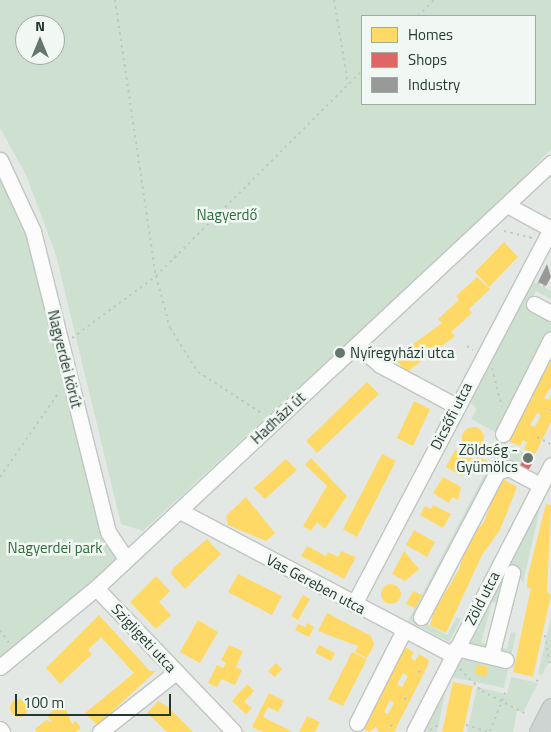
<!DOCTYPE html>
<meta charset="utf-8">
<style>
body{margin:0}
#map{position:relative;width:551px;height:732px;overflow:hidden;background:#e3e8e5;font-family:"Titillium Web",sans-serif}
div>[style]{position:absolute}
.green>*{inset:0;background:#cee0d0}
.homes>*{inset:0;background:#ffd966}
.round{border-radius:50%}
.shops>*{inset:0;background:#e06666}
.industry>*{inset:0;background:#999}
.path>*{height:2px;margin-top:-1px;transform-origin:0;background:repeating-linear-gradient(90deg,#c0c8c4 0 2.5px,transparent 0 6.5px)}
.roads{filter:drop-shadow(1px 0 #c0c5c2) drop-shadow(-1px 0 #c0c5c2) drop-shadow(0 1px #c0c5c2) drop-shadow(0 -1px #c0c5c2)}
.minor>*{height:15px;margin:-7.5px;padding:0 7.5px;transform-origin:7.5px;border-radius:7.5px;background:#fbfcfb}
.major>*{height:19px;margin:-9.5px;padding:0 9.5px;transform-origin:9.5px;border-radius:9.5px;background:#ced4d1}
.dots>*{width:14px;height:14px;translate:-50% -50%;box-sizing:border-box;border:2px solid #f1f7f3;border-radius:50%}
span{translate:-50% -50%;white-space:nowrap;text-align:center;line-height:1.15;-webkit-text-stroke:5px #f1f7f3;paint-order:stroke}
.park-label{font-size:15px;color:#316c3d}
.poi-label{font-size:15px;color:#23392f}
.left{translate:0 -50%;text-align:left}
.right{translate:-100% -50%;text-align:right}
.street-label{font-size:15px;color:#23392f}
.legend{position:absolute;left:361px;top:15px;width:175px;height:90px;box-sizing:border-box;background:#f1f7f3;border:1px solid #9faba5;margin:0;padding:6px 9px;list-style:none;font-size:15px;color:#23392f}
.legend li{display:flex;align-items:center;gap:10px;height:25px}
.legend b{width:25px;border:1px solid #9faba5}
.north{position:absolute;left:15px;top:15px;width:50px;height:50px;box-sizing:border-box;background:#f1f7f3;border:1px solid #9faba5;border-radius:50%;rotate:0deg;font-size:14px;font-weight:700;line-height:20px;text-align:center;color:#23392f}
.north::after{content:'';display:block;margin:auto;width:18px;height:22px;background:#66766f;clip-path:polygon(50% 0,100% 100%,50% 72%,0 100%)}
.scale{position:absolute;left:15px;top:694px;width:156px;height:22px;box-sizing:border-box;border:2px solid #23392f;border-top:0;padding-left:6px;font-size:15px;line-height:18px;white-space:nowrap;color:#23392f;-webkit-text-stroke:4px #f1f7f3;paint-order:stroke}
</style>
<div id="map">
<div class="green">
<i style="clip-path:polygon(evenodd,0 0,551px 0,551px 149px,506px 196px,143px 531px,121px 524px,56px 255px,26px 175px,0 128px,0 0,362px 16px,535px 16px,535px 104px,362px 104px,362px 16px,0 0,25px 25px,55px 25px,55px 55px,25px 55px,25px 25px)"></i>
<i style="clip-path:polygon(0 160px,33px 231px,108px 532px,126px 559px,0 667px)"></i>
<i style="clip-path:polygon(529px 280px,551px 291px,551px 299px,536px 291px,528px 307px,551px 319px,551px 333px,499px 434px,471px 419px,477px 409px,468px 401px)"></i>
<i style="clip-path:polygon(502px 441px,525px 453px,524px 459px,519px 469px,499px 459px,418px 619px,447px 635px,457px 617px,461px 619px,449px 642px,408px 621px)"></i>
<i style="clip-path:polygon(541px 504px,523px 582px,518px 577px,500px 604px,492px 602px,481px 643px,490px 645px,484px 649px,472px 645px,470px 642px)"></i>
<i style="clip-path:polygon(551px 617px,551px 658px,542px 675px,538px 674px)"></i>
<i style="clip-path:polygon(511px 632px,516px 633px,504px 688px,452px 677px,463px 656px,507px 669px,509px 658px,501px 655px,499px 647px,507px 649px)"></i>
<i style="clip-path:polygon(511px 677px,538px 683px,523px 713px,517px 710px,513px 732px,467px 732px,477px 687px,507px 694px)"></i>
<i style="clip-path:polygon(446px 688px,437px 732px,423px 732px)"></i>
</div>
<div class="homes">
<i style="clip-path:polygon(504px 242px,518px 257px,489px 287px,475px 272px)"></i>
<i style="clip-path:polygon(477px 277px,490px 289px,469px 309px,472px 313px,451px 332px,455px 336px,407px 372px,394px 358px,442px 323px,438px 319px,459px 300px,456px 296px)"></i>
<i style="clip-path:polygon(evenodd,551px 357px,551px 387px,544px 398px,549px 400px,551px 395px,551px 422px,535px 454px,524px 449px,527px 442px,523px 440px,520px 446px,508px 441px,551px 357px,537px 413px,541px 415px,535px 427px,530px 425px,537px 413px)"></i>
<i style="clip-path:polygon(367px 382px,379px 394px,317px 453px,306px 441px)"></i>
<i style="clip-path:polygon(414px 401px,430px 409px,413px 446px,397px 438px)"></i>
<i class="round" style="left:462px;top:427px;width:22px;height:22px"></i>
<i style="clip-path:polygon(455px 450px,472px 458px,462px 476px,446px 467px)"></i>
<i style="clip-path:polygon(382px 454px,396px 461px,357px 537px,343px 529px)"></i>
<i style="clip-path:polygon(475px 455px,491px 463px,486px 471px,473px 459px)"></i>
<i style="clip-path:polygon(311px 458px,347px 496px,325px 529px,317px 522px,311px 531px,303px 526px,327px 486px,305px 465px)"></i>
<i style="clip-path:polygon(286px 459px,297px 470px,265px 499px,254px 488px)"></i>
<i style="clip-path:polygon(443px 477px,461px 487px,458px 500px,452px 497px,449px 503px,433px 493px)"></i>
<i style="clip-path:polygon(501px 478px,517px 487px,500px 530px,482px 555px,446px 633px,430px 625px,434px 611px,460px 568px,462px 548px,484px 522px)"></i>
<i style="clip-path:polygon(246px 497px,275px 533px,266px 541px,228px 525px,226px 516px)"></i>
<i style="clip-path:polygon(546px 504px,551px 505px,547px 592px,551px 595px,533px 677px,513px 672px,531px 588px,527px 588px,528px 575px)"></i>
<i style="clip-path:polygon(433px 505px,451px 514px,443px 528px,420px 515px,425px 506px,431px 509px)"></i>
<i style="clip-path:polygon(414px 530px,435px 542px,427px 557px,406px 545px)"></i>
<i style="clip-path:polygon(207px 539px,221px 554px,185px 589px,171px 574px,173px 568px)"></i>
<i style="clip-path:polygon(307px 546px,326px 556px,328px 552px,338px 557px,341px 551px,356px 557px,344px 579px,301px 556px)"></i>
<i style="clip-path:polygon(404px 551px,419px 569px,405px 581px,392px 574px)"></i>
<i style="clip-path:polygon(238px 574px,282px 596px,272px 615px,228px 592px)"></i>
<i style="clip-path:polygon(156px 576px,170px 591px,159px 602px,171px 615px,156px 629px,130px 602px)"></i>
<i class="round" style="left:381px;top:584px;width:20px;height:20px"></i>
<i style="clip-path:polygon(413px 591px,422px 595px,415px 608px,406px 604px)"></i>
<i style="clip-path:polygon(303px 595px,310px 599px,298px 620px,291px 616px)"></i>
<i style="clip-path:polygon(327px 613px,371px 636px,374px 645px,367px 658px,355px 652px,358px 646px,318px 631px)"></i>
<i style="clip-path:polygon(99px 615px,150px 671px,156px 671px,97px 725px,85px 713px,134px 673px,101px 637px,88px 650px,92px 654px,60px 684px,46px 668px)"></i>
<i style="clip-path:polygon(198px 620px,218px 632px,200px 663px,180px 652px)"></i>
<i style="clip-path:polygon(307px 623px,314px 627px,309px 637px,295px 630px,298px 624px,305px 627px)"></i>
<i style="clip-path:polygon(229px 645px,243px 651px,236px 667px,242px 670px,235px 685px,221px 679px,217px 687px,208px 683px,217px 665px,223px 668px,226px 663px,221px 660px)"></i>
<i style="clip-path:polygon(319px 645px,335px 653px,331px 661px,315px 653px)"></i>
<i style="clip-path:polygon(evenodd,403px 646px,414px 652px,411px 658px,415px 661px,419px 654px,429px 660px,427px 667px,394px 732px,379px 732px,376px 727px,369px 732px,362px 728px,403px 646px,403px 673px,408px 676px,402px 687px,397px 685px,403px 673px,403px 646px,390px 700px,394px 703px,388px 714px,384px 712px,390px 700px)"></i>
<i style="clip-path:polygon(352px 652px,367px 659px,343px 706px,328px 699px)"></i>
<i style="clip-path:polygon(276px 663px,282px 669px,275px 677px,268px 671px)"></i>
<i style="clip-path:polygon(477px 664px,488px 667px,486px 677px,475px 674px)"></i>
<i style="clip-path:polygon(453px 682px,473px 686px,463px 732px,442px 732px)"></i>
<i style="clip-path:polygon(247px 684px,254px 691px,244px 702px,252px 708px,246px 714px,232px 701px)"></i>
<i style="clip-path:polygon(269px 693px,284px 701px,278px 712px,268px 707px,263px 717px,293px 732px,263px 732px,252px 727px)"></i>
<i class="round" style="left:10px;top:699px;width:18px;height:18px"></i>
<i style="clip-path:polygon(158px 701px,168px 707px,193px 732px,167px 732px,147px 713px)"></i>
<i style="clip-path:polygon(63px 703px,72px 724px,76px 721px,81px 728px,76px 732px,37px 732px,35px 729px,46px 720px,52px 722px,47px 715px)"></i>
<i style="clip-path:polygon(307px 716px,320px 722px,315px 732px,299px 732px)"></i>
</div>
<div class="shops">
<i style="clip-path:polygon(523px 460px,532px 464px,527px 472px,519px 468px)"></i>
</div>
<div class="industry">
<i style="clip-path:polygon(547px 264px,551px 277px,546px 286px,538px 282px)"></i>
</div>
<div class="path">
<i style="left:115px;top:0;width:279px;rotate:81.6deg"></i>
<i style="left:156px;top:276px;width:54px;rotate:74.9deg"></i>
<i style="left:170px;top:328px;width:52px;rotate:57.5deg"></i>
<i style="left:198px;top:372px;width:77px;rotate:32.9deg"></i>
<i style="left:334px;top:0;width:85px;rotate:80.5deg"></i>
<i style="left:418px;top:16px;width:23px;rotate:-45deg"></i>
<i style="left:504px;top:231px;width:29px;rotate:14deg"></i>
<i style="left:537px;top:283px;width:10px;rotate:24deg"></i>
<i style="left:72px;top:338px;width:104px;rotate:-36.4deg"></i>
<i style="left:156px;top:276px;width:291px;rotate:-44.9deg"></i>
<i style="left:467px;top:346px;width:7px;rotate:34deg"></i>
<i style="left:492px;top:368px;width:40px;rotate:75.6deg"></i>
<i style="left:551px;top:410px;width:1px;rotate:90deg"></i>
<i style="left:537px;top:437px;width:15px;rotate:28deg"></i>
<i style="left:507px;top:446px;width:10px;rotate:73deg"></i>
<i style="left:0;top:477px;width:103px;rotate:-55.2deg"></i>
<i style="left:0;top:630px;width:16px;rotate:55deg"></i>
<i style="left:545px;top:635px;width:32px;rotate:81deg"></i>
<i style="left:460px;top:669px;width:31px;rotate:45deg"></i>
<i style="left:482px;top:691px;width:50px;rotate:27.6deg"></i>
<i style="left:418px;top:671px;width:7px;rotate:27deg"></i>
<i style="left:536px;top:680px;width:4px;rotate:34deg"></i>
<i style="left:404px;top:698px;width:7px;rotate:27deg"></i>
<i style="left:390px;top:725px;width:7px;rotate:27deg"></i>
<i style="left:466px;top:725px;width:24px;rotate:17deg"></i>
<i style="left:430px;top:730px;width:13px;rotate:-32deg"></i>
<i style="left:490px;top:731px;width:43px;rotate:-68.2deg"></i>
</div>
<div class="roads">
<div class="minor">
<i style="left:0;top:160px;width:78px;rotate:65.1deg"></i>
<i style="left:33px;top:231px;width:310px;rotate:76deg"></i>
<i style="left:108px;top:532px;width:32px;rotate:56deg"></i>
<i style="left:507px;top:205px;width:50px;rotate:28.6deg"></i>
<i style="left:534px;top:304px;width:19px;rotate:28deg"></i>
<i style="left:357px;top:345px;width:30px;rotate:41deg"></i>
<i style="left:380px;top:365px;width:86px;rotate:28.3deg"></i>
<i style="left:503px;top:434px;width:106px;rotate:-63.2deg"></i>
<i style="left:180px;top:511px;width:309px;rotate:27.8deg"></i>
<i style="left:96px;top:588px;width:199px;rotate:46.2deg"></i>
<i style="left:354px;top:604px;width:424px;rotate:-62.3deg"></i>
<i style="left:421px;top:617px;width:164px;rotate:-62.3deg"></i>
<i style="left:497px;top:472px;width:12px;rotate:-20deg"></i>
<i style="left:508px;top:468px;width:36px;rotate:28deg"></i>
<i style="left:456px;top:648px;width:51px;rotate:13.5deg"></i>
<i style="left:491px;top:656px;width:86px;rotate:-75.8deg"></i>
<i style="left:0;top:667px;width:124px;rotate:-39.5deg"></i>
<i style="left:96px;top:588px;width:623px;rotate:-43.05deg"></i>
<i style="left:357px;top:723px;width:104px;rotate:-63.2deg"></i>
<i style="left:0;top:729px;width:4px;rotate:56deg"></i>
<i style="left:100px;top:732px;width:97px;rotate:-38.3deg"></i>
<i style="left:414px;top:732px;width:300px;rotate:-62.8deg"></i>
</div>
<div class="major">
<i style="left:539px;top:732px;width:27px;rotate:-63deg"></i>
</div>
</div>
<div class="dots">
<i style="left:340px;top:353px;background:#66766f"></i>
<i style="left:528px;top:458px;background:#66766f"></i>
</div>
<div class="park-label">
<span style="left:227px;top:215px">Nagyerdő</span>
<span style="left:55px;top:548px">Nagyerdei park</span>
</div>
<div class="poi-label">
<span class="left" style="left:350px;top:353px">Nyíregyházi utca</span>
<span class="right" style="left:518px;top:458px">Zöldség -<br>Gyümölcs</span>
</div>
<div class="street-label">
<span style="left:65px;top:359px;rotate:76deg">Nagyerdei körút</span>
<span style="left:451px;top:416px;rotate:-63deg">Dicsőfi utca</span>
<span style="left:278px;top:418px;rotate:-43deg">Hadházi út</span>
<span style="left:316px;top:584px;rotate:28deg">Vas Gereben utca</span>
<span style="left:482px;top:598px;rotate:-63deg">Zöld utca</span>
<span style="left:144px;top:638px;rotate:47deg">Szigligeti utca</span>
</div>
<ul class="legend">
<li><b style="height:14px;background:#ffd966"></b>Homes</li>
<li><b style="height:14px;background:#e06666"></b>Shops</li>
<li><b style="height:14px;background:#999"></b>Industry</li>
</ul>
<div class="north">N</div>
<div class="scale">100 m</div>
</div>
